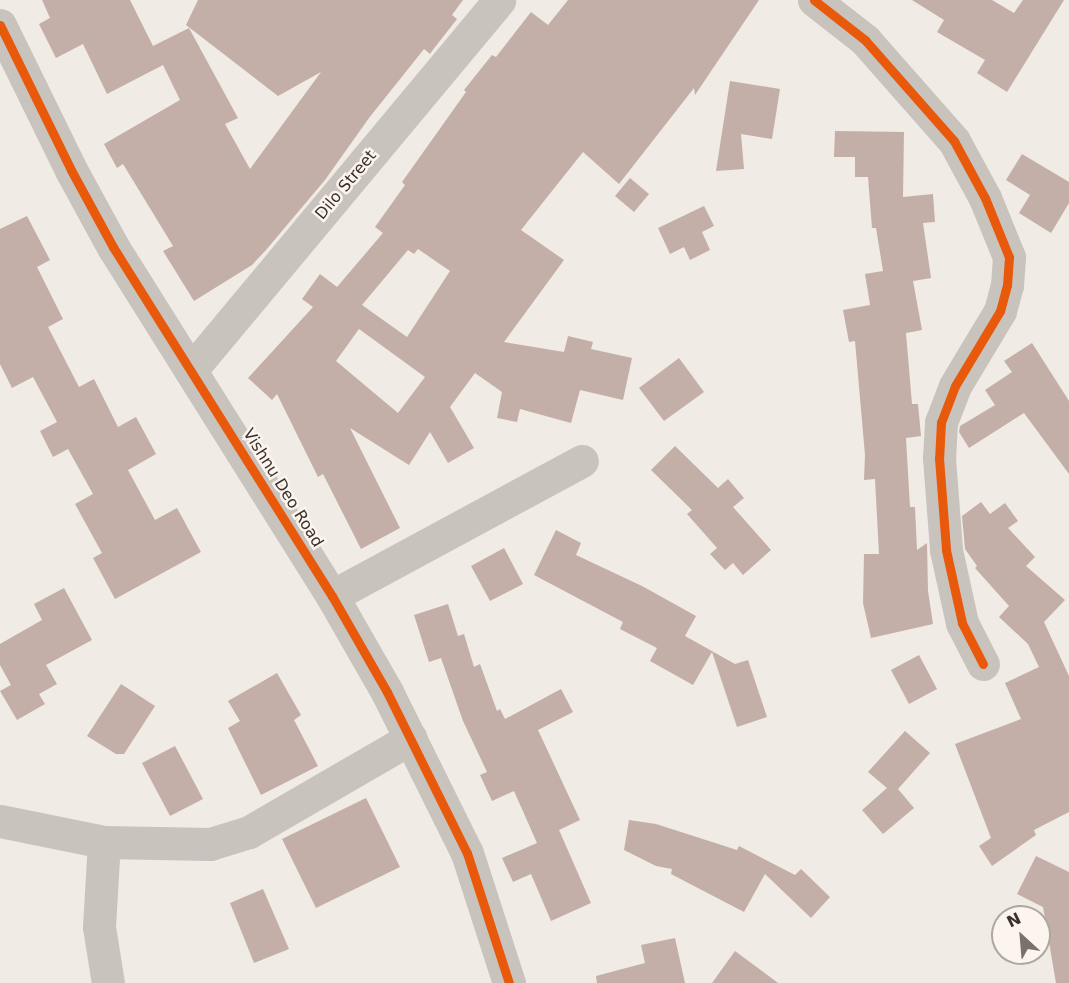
<!DOCTYPE html>
<style>
body{margin:0}
#map{position:relative;width:1069px;height:983px;overflow:hidden;background:#f0ebe5;font-family:"DejaVu Sans",sans-serif}
div>[style]{position:absolute}
.building>*{inset:0;background:#c3afa7}
.minor>*{height:33px;margin:-16.5px;padding:0 16.5px;transform-origin:16.5px;border-radius:16.5px;background:#c9c3be}
.cycleway>*{height:9px;margin:-4.5px;padding:0 4.5px;transform-origin:4.5px;border-radius:4.5px;background:#e8590c}
span{translate:-50% -50%;white-space:nowrap;text-align:center;line-height:1.15;-webkit-text-stroke:5px #fbf5ee;paint-order:stroke}
.street-label{font-size:16px;color:#3b302b}
.north{position:absolute;left:991px;top:905px;width:60px;height:60px;box-sizing:border-box;background:#fbf5ee;border:2px solid #aea6a0;border-radius:50%;rotate:334deg;font-size:16px;font-weight:700;line-height:24px;text-align:center;color:#3b302b}
.north::after{content:'';display:block;margin:auto;width:21px;height:27px;background:#7a716c;clip-path:polygon(50% 0,100% 100%,50% 72%,0 100%)}
</style>
<div id="map">
<div class="building">
<i style="clip-path:polygon(42px 0,130px 0,153px 46px,189px 28px,238px 118px,225px 124px,250px 169px,321px 72px,278px 96px,186px 25px,198px 0,463px 0,452px 15px,457px 19px,432px 51px,430px 54px,424px 49px,369px 118px,325px 180px,266px 250px,252px 265px,194px 301px,163px 251px,173px 246px,123px 164px,117px 168px,104px 144px,180px 100px,163px 65px,107px 94px,83px 44px,56px 58px,39px 24px,50px 18px)"></i>
<i style="clip-path:polygon(evenodd,568px 0,759px 0,695px 95px,694px 88px,619px 184px,583px 152px,521px 230px,564px 260px,504px 342px,564px 352px,568px 336px,593px 342px,591px 349px,632px 358px,623px 400px,580px 390px,571px 423px,520px 409px,517px 422px,497px 418px,502px 392px,475px 373px,450px 407px,474px 448px,448px 463px,430px 432px,409px 465px,350px 428px,400px 528px,361px 549px,323px 474px,318px 477px,277px 394px,272px 400px,248px 378px,313px 307px,302px 299px,320px 274px,337px 287px,383px 233px,375px 227px,405px 185px,402px 182px,466px 92px,464px 90px,492px 55px,496px 57px,531px 12px,548px 25px,568px 0,418px 249px,450px 271px,407px 337px,362px 305px,408px 250px,414px 254px,418px 249px,568px 0,359px 329px,425px 377px,398px 413px,336px 361px,359px 329px)"></i>
<i style="clip-path:polygon(912px 0,992px 0,1014px 13px,1023px 0,1064px 0,1007px 92px,977px 73px,985px 60px,937px 32px,944px 20px)"></i>
<i style="clip-path:polygon(730px 81px,780px 89px,772px 139px,741px 134px,744px 169px,716px 171px)"></i>
<i style="clip-path:polygon(835px 131px,904px 132px,903px 197px,933px 194px,935px 222px,923px 223px,931px 278px,913px 281px,922px 330px,906px 333px,912px 404px,918px 404px,921px 436px,906px 438px,910px 507px,915px 507px,917px 550px,927px 543px,928px 591px,933px 624px,871px 638px,863px 603px,864px 554px,879px 554px,875px 479px,864px 480px,865px 455px,855px 341px,849px 342px,843px 310px,870px 305px,865px 274px,883px 271px,876px 228px,872px 228px,868px 177px,855px 177px,855px 157px,834px 157px)"></i>
<i style="clip-path:polygon(1022px 154px,1069px 182px,1069px 203px,1051px 233px,1019px 213px,1030px 195px,1006px 180px)"></i>
<i style="clip-path:polygon(630px 178px,649px 194px,634px 212px,615px 196px)"></i>
<i style="clip-path:polygon(704px 206px,714px 226px,702px 232px,710px 250px,690px 260px,684px 247px,670px 254px,658px 228px)"></i>
<i style="clip-path:polygon(27px 216px,50px 260px,37px 267px,63px 319px,48px 327px,79px 387px,94px 379px,118px 427px,136px 417px,156px 454px,128px 470px,155px 520px,177px 508px,201px 552px,115px 599px,93px 558px,102px 553px,75px 504px,93px 494px,68px 449px,53px 457px,40px 431px,57px 422px,33px 377px,12px 388px,0 364px,0 229px)"></i>
<i style="clip-path:polygon(1032px 343px,1069px 401px,1069px 474px,1024px 413px,969px 448px,959px 432px,960px 426px,995px 405px,985px 390px,1012px 372px,1004px 361px)"></i>
<i style="clip-path:polygon(679px 358px,704px 392px,664px 421px,639px 388px)"></i>
<i style="clip-path:polygon(675px 446px,718px 488px,728px 479px,744px 498px,733px 507px,771px 550px,743px 575px,733px 563px,725px 570px,710px 554px,717px 548px,687px 514px,692px 510px,651px 470px)"></i>
<i style="clip-path:polygon(981px 502px,990px 514px,1005px 503px,1018px 521px,1008px 528px,1035px 557px,1026px 566px,1065px 600px,1044px 622px,1069px 676px,1069px 812px,1034px 830px,1036px 835px,992px 866px,979px 846px,991px 838px,955px 744px,1021px 719px,1005px 683px,1039px 667px,1028px 644px,999px 617px,1009px 606px,975px 568px,977px 566px,965px 549px,962px 516px)"></i>
<i style="clip-path:polygon(556px 530px,581px 543px,576px 555px,642px 586px,696px 616px,685px 636px,735px 664px,748px 660px,767px 717px,737px 727px,712px 652px,693px 685px,650px 661px,657px 648px,620px 629px,623px 622px,534px 575px)"></i>
<i style="clip-path:polygon(504px 548px,523px 584px,490px 601px,471px 566px)"></i>
<i style="clip-path:polygon(64px 588px,92px 640px,46px 665px,57px 684px,39px 694px,45px 704px,17px 720px,0 691px,11px 685px,0 665px,0 644px,42px 620px,34px 604px)"></i>
<i style="clip-path:polygon(448px 604px,458px 636px,464px 634px,474px 667px,480px 664px,497px 711px,500px 709px,505px 719px,561px 689px,573px 712px,538px 730px,580px 820px,559px 830px,591px 903px,551px 921px,531px 874px,513px 882px,502px 858px,537px 843px,514px 791px,492px 801px,480px 775px,487px 772px,463px 721px,441px 658px,429px 662px,414px 615px)"></i>
<i style="clip-path:polygon(919px 655px,937px 689px,909px 704px,891px 670px)"></i>
<i style="clip-path:polygon(277px 673px,301px 715px,294px 720px,318px 766px,261px 795px,228px 728px,240px 721px,228px 701px)"></i>
<i style="clip-path:polygon(121px 684px,155px 706px,124px 754px,116px 754px,87px 736px)"></i>
<i style="clip-path:polygon(905px 731px,930px 753px,898px 789px,914px 808px,883px 834px,862px 810px,887px 788px,868px 772px)"></i>
<i style="clip-path:polygon(175px 746px,203px 799px,170px 816px,142px 763px)"></i>
<i style="clip-path:polygon(366px 798px,400px 867px,316px 908px,282px 839px)"></i>
<i style="clip-path:polygon(629px 820px,656px 824px,737px 850px,739px 846px,795px 875px,801px 869px,830px 897px,811px 918px,765px 874px,744px 912px,671px 874px,672px 869px,656px 866px,624px 850px)"></i>
<i style="clip-path:polygon(1036px 856px,1069px 872px,1069px 983px,1056px 983px,1043px 907px,1017px 894px)"></i>
<i style="clip-path:polygon(263px 889px,289px 949px,254px 963px,230px 903px)"></i>
<i style="clip-path:polygon(675px 938px,685px 983px,597px 983px,596px 976px,645px 963px,641px 945px)"></i>
<i style="clip-path:polygon(735px 951px,778px 983px,712px 983px)"></i>
</div>
<div class="minor">
<i style="left:814px;top:0;width:65px;rotate:38.1deg"></i>
<i style="left:865px;top:40px;width:135px;rotate:48.6deg"></i>
<i style="left:954px;top:141px;width:65px;rotate:61.5deg"></i>
<i style="left:985px;top:198px;width:64px;rotate:67.9deg"></i>
<i style="left:1009px;top:257px;width:28px;rotate:94deg"></i>
<i style="left:1007px;top:285px;width:27px;rotate:105deg"></i>
<i style="left:1000px;top:311px;width:87px;rotate:121deg"></i>
<i style="left:955px;top:386px;width:39px;rotate:111deg"></i>
<i style="left:941px;top:422px;width:36px;rotate:93deg"></i>
<i style="left:939px;top:458px;width:92px;rotate:85.6deg"></i>
<i style="left:946px;top:550px;width:75px;rotate:77.6deg"></i>
<i style="left:962px;top:623px;width:46px;rotate:62.9deg"></i>
<i style="left:0;top:25px;width:161px;rotate:63.9deg"></i>
<i style="left:71px;top:170px;width:88px;rotate:61.4deg"></i>
<i style="left:113px;top:247px;width:412px;rotate:57.9deg"></i>
<i style="left:332px;top:596px;width:111px;rotate:60.2deg"></i>
<i style="left:387px;top:692px;width:180px;rotate:63.6deg"></i>
<i style="left:467px;top:853px;width:137px;rotate:72.1deg"></i>
<i style="left:192px;top:369px;width:480px;rotate:-50.2deg"></i>
<i style="left:332px;top:596px;width:284px;rotate:-28.4deg"></i>
<i style="left:0;top:821px;width:106px;rotate:11.4deg"></i>
<i style="left:104px;top:842px;width:106px;rotate:1.1deg"></i>
<i style="left:210px;top:844px;width:41px;rotate:-17.1deg"></i>
<i style="left:249px;top:832px;width:187px;rotate:-30.1deg"></i>
<i style="left:104px;top:842px;width:85px;rotate:93.4deg"></i>
<i style="left:99px;top:927px;width:57px;rotate:80.9deg"></i>
</div>
<div class="cycleway">
<i style="left:814px;top:0;width:65px;rotate:38.1deg"></i>
<i style="left:865px;top:40px;width:135px;rotate:48.6deg"></i>
<i style="left:954px;top:141px;width:65px;rotate:61.5deg"></i>
<i style="left:985px;top:198px;width:64px;rotate:67.9deg"></i>
<i style="left:1009px;top:257px;width:28px;rotate:94deg"></i>
<i style="left:1007px;top:285px;width:27px;rotate:105deg"></i>
<i style="left:1000px;top:311px;width:87px;rotate:121deg"></i>
<i style="left:955px;top:386px;width:39px;rotate:111deg"></i>
<i style="left:941px;top:422px;width:36px;rotate:93deg"></i>
<i style="left:939px;top:458px;width:92px;rotate:85.6deg"></i>
<i style="left:946px;top:550px;width:75px;rotate:77.6deg"></i>
<i style="left:962px;top:623px;width:46px;rotate:62.9deg"></i>
<i style="left:0;top:25px;width:161px;rotate:63.9deg"></i>
<i style="left:71px;top:170px;width:88px;rotate:61.4deg"></i>
<i style="left:113px;top:247px;width:412px;rotate:57.9deg"></i>
<i style="left:332px;top:596px;width:111px;rotate:60.2deg"></i>
<i style="left:387px;top:692px;width:180px;rotate:63.6deg"></i>
<i style="left:467px;top:853px;width:137px;rotate:72.1deg"></i>
</div>
<div class="street-label">
<span style="left:346px;top:185px;rotate:-50deg">Dilo Street</span>
<span style="left:283px;top:488px;rotate:58deg">Vishnu Deo Road</span>
</div>
<div class="north">N</div>
</div>
